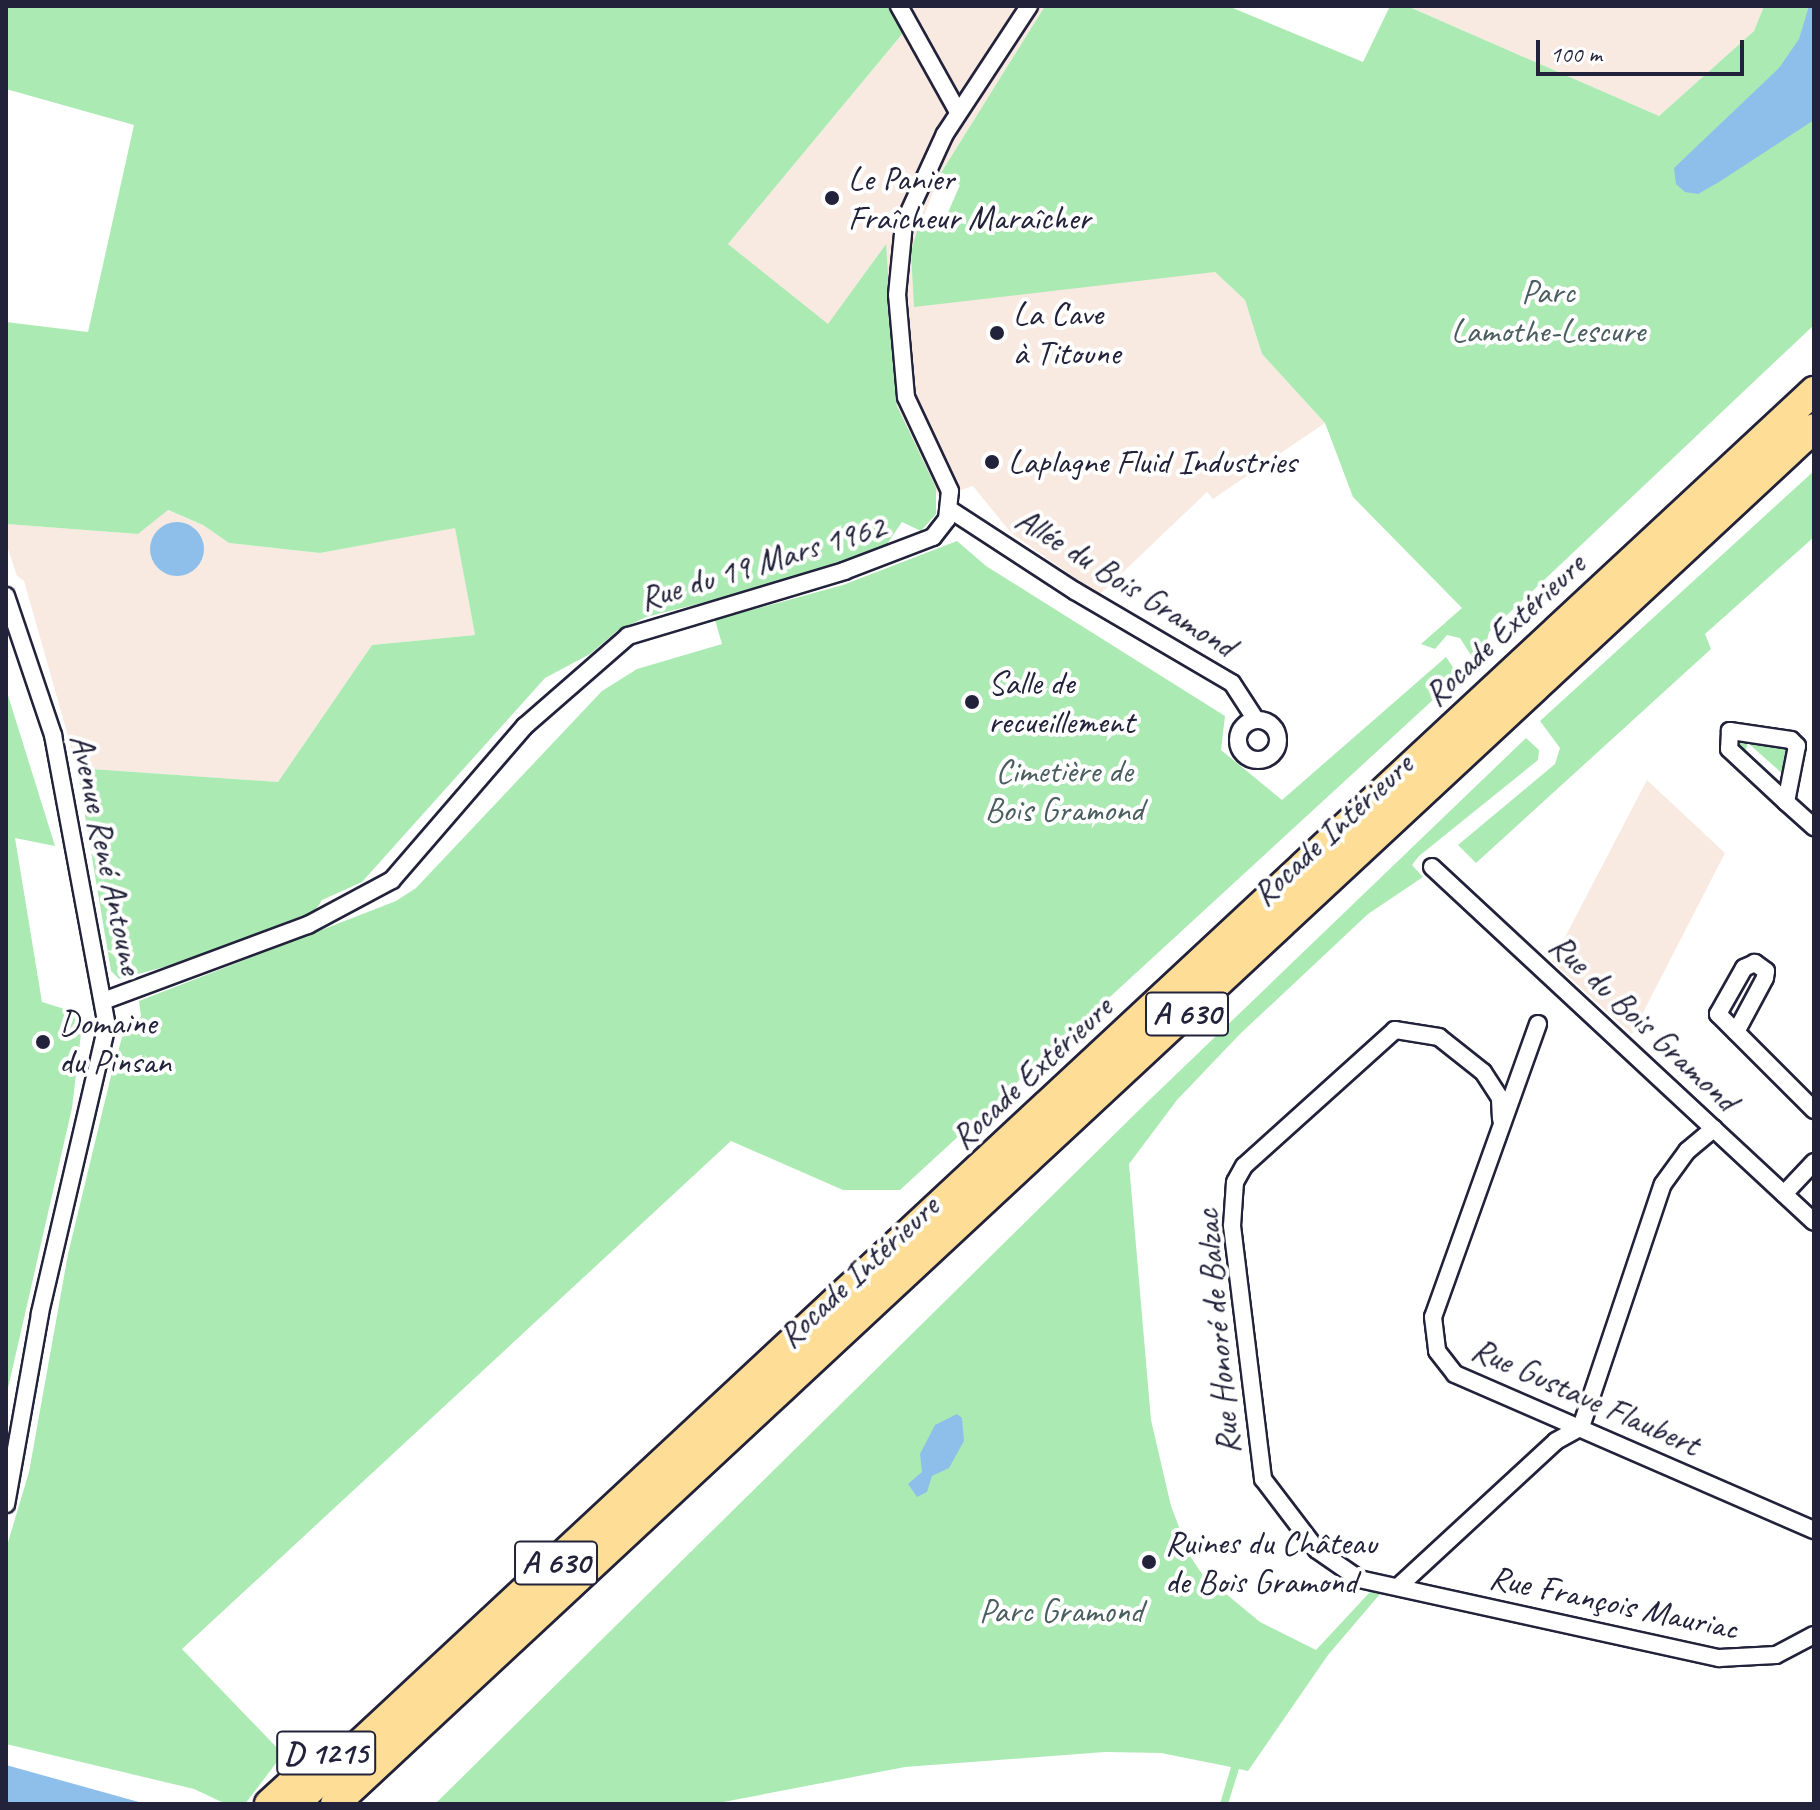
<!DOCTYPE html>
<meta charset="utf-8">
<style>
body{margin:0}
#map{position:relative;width:1820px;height:1810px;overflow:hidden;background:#fff;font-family:Caveat,sans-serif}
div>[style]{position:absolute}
.built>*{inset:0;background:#f8eae1}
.green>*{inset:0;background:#abebb3}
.water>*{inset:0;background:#8ebfea}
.round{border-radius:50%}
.roads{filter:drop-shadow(2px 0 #22223b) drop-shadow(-2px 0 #22223b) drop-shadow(0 2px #22223b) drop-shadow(0 -2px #22223b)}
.street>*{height:16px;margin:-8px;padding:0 8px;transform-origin:8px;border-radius:8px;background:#fff}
.street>.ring{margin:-8px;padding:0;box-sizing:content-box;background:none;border:16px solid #fff;border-radius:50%}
.highway>*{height:28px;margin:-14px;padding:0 14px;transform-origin:14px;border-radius:14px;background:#fedd96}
.dots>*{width:22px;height:22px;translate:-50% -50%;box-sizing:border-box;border:4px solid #fff;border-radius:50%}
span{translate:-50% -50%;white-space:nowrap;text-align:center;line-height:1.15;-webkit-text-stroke:8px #fff;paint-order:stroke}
.shield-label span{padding:2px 6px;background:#fff;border:2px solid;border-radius:6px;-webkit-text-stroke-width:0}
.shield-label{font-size:32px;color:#22223b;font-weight:700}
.poi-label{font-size:34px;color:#22223b}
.left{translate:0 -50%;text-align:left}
.park-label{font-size:34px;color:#4b5e5f}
.street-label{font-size:34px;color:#22223b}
.frame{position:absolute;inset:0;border:8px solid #22223b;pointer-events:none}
.scale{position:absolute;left:1536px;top:40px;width:208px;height:36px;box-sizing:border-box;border:4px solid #22223b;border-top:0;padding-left:10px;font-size:24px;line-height:28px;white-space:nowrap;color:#22223b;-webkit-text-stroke:6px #fff;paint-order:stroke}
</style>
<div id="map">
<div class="built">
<i style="clip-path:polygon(889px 6px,1045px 6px,939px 176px,911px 251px,1215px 272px,1245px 300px,1262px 354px,1325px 423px,1213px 499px,1207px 492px,1099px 595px,1011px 533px,973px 486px,938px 497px,897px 406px,885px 245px,828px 325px,728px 244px,903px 33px)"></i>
<i style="clip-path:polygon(1407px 6px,1764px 6px,1754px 31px,1659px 116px)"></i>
<i style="clip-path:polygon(167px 510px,203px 525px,229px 543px,320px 553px,455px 527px,475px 635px,372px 645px,278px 782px,77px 768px,24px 581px,17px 576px,6px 543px,6px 524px,138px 534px)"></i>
<i style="clip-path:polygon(1647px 780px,1725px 853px,1632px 1034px,1552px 962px)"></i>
</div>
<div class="green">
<i style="clip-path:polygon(6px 6px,889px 6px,903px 33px,728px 244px,828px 324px,886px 244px,897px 406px,936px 488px,936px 514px,921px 531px,902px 522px,885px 547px,754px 590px,646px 617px,617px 631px,590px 654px,545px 678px,362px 882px,322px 900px,315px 911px,183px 962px,119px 979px,111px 971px,77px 768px,278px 782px,372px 645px,475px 635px,455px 528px,320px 553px,229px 543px,203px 525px,168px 510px,138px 534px,6px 524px,6px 322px,88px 332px,134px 125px,6px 89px)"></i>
<i style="clip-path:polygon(1045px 6px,1228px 6px,1363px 62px,1390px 6px,1407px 6px,1659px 116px,1754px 31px,1764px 6px,1814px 6px,1814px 325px,1489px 632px,1485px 649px,1474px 660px,1460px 638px,1447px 635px,1435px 649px,1421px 644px,1462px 608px,1353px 497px,1325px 423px,1262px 354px,1245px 300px,1215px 272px,914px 307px,911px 251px,921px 218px,942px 226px,960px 185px,939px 176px)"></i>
<i style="clip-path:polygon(1814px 471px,1814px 537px,1705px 634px,1711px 649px,1476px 863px,1458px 845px,1555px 764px,1560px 748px,1540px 721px)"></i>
<i style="clip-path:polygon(957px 541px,986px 566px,1225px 716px,1221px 750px,1282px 800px,1446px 657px,1459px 676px,900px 1190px,843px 1190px,731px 1141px,182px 1649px,283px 1754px,245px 1804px,226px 1804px,194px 1789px,6px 1744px,6px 1549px,29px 1472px,68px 1254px,111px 1076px,123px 1034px,133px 1033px,141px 1016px,139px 1001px,396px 901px,416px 888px,602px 691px,637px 669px,722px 644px,715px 620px,843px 585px)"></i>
<i style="clip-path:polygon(6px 689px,55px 846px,15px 838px,42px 1002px,81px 1014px,81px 1034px,72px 1108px,6px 1397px)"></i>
<i style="clip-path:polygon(1737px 735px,1791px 747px,1785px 776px,1748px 743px,1744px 756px,1736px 748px)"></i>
<i style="clip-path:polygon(1526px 738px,1539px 750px,1538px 760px,1419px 856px,1412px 865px,1423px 877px,1368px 914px,1240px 1034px,1177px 1100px,1129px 1164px,1151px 1420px,1171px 1506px,1190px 1556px,1202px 1574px,1260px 1622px,1316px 1650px,1370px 1592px,1380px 1594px,1328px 1655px,1248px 1771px,1239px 1769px,1228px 1804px,1220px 1804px,1231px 1767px,1161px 1753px,1105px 1752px,905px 1767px,713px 1804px,435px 1804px,1138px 1111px)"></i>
</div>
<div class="water">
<i style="clip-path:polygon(1809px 6px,1814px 6px,1814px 120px,1719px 182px,1698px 194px,1685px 192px,1676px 184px,1674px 168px,1779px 68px,1799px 39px)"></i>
<i class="round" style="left:150px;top:522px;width:54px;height:54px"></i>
<i style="clip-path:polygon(957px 1414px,962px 1418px,964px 1441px,949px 1468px,932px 1476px,927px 1492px,917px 1497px,908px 1484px,922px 1472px,920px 1454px,935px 1425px)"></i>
<i style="clip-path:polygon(6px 1765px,146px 1804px,6px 1804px)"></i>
</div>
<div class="roads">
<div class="street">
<i style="left:899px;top:6px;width:121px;rotate:60.9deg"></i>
<i style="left:949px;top:509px;width:150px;rotate:33.1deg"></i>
<i style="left:1075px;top:591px;width:182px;rotate:30.4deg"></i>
<i style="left:1232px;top:683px;width:44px;rotate:57deg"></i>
<i style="left:6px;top:596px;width:147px;rotate:71.3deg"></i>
<i style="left:53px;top:735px;width:295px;rotate:79.5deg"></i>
<i style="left:107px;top:1025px;width:297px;rotate:103.1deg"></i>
<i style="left:40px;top:1314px;width:193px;rotate:100.1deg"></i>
<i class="ring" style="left:1238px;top:720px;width:24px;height:24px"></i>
<i style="left:1786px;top:802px;width:57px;rotate:-78.9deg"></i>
<i style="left:1797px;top:746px;width:8px;rotate:-135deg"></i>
<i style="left:1791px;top:740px;width:62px;rotate:-171.6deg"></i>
<i style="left:1730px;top:731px;width:18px;rotate:93deg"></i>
<i style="left:1729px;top:749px;width:78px;rotate:42.9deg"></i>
<i style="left:1786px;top:802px;width:38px;rotate:42deg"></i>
<i style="left:1432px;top:867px;width:521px;rotate:42.9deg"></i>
<i style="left:106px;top:1000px;width:215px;rotate:-20.4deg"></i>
<i style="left:308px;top:925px;width:95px;rotate:-28.2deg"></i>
<i style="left:392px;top:880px;width:203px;rotate:-49.2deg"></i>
<i style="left:525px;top:726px;width:137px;rotate:-41.1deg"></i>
<i style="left:628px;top:636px;width:226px;rotate:-16.7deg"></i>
<i style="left:844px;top:571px;width:95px;rotate:-20.9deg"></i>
<i style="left:933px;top:537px;width:23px;rotate:-52deg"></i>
<i style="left:947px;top:519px;width:28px;rotate:-84deg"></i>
<i style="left:950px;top:491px;width:104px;rotate:-115.1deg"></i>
<i style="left:906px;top:397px;width:102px;rotate:-95deg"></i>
<i style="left:897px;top:295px;width:72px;rotate:-84.4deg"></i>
<i style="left:904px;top:223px;width:98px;rotate:-65.3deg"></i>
<i style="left:945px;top:134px;width:153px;rotate:-56.7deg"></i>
<i style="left:1538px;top:1024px;width:311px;rotate:109.7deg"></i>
<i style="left:1433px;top:1317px;width:34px;rotate:83deg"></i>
<i style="left:1437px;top:1351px;width:29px;rotate:52deg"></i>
<i style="left:1455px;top:1374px;width:391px;rotate:23.5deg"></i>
<i style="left:1736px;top:1032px;width:61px;rotate:-61.8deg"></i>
<i style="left:1765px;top:978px;width:7px;rotate:-82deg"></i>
<i style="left:1766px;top:971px;width:14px;rotate:-144deg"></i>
<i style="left:1755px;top:963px;width:12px;rotate:156deg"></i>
<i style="left:1744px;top:968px;width:53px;rotate:119.5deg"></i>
<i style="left:1718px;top:1014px;width:136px;rotate:45deg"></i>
<i style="left:1501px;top:1119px;width:21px;rotate:-93deg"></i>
<i style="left:1500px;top:1098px;width:31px;rotate:-123deg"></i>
<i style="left:1483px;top:1072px;width:56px;rotate:-141.5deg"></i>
<i style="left:1439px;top:1037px;width:45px;rotate:-171deg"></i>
<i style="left:1395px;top:1030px;width:203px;rotate:138deg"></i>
<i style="left:1244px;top:1166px;width:18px;rotate:119deg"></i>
<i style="left:1235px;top:1182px;width:44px;rotate:93.9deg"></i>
<i style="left:1232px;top:1226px;width:255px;rotate:83deg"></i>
<i style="left:1263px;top:1479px;width:89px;rotate:52.7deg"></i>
<i style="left:1317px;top:1550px;width:51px;rotate:34.6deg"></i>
<i style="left:1359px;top:1579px;width:369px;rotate:12.4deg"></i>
<i style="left:1719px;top:1658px;width:57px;rotate:-3deg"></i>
<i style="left:1776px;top:1655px;width:43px;rotate:-27.8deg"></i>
<i style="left:1784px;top:1194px;width:44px;rotate:-46.8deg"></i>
<i style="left:1398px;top:1587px;width:215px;rotate:-42.7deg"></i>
<i style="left:1556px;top:1441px;width:29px;rotate:-29deg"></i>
<i style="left:1581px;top:1427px;width:256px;rotate:-71.4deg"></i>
<i style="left:1663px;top:1184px;width:41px;rotate:-54deg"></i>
<i style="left:1687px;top:1151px;width:35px;rotate:-40deg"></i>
</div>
<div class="highway">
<i style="left:269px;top:1804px;width:47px;rotate:-42.4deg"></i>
<i style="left:295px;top:1804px;width:2075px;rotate:-42.93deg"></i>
<i style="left:335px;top:1804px;width:2020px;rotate:-42.93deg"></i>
</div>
</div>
<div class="dots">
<i style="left:832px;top:198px;background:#22223b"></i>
<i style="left:997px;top:333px;background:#22223b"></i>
<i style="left:992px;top:462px;background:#22223b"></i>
<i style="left:972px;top:702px;background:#22223b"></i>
<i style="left:43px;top:1042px;background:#22223b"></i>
<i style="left:1149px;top:1562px;background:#22223b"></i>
</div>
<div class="shield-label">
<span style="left:1187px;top:1014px">A 630</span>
<span style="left:556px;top:1563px">A 630</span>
<span style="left:326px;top:1753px">D 1215</span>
</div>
<div class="poi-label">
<span class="left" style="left:848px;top:198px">Le Panier<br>Fraîcheur Maraîcher</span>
<span class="left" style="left:1013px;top:333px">La Cave<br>à Titoune</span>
<span class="left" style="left:1008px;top:462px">Laplagne Fluid Industries</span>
<span class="left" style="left:988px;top:702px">Salle de<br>recueillement</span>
<span class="left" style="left:59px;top:1042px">Domaine<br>du Pinsan</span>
<span class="left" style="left:1165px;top:1562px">Ruines du Château<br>de Bois Gramond</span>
</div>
<div class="park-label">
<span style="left:1548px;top:311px">Parc<br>Lamothe-Lescure</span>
<span style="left:1064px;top:790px">Cimetière de<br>Bois Gramond</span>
<span style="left:1061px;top:1611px">Parc Gramond</span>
</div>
<div class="street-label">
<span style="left:762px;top:562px;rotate:-17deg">Rue du 19 Mars 1962</span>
<span style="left:1126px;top:582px;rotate:32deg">Allée du Bois Gramond</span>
<span style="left:1504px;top:629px;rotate:-43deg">Rocade Extérieure</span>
<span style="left:1332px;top:829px;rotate:-43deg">Rocade Intérieure</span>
<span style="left:107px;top:854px;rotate:78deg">Avenue René Antoune</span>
<span style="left:1644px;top:1022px;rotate:43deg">Rue du Bois Gramond</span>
<span style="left:1031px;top:1072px;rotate:-43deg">Rocade Extérieure</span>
<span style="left:858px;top:1271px;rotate:-43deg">Rocade Intérieure</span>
<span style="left:1217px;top:1332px;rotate:-95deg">Rue Honoré de Balzac</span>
<span style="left:1586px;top:1396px;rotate:24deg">Rue Gustave Flaubert</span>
<span style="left:1614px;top:1602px;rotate:12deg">Rue François Mauriac</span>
</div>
<div class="frame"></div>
<div class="scale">100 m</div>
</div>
